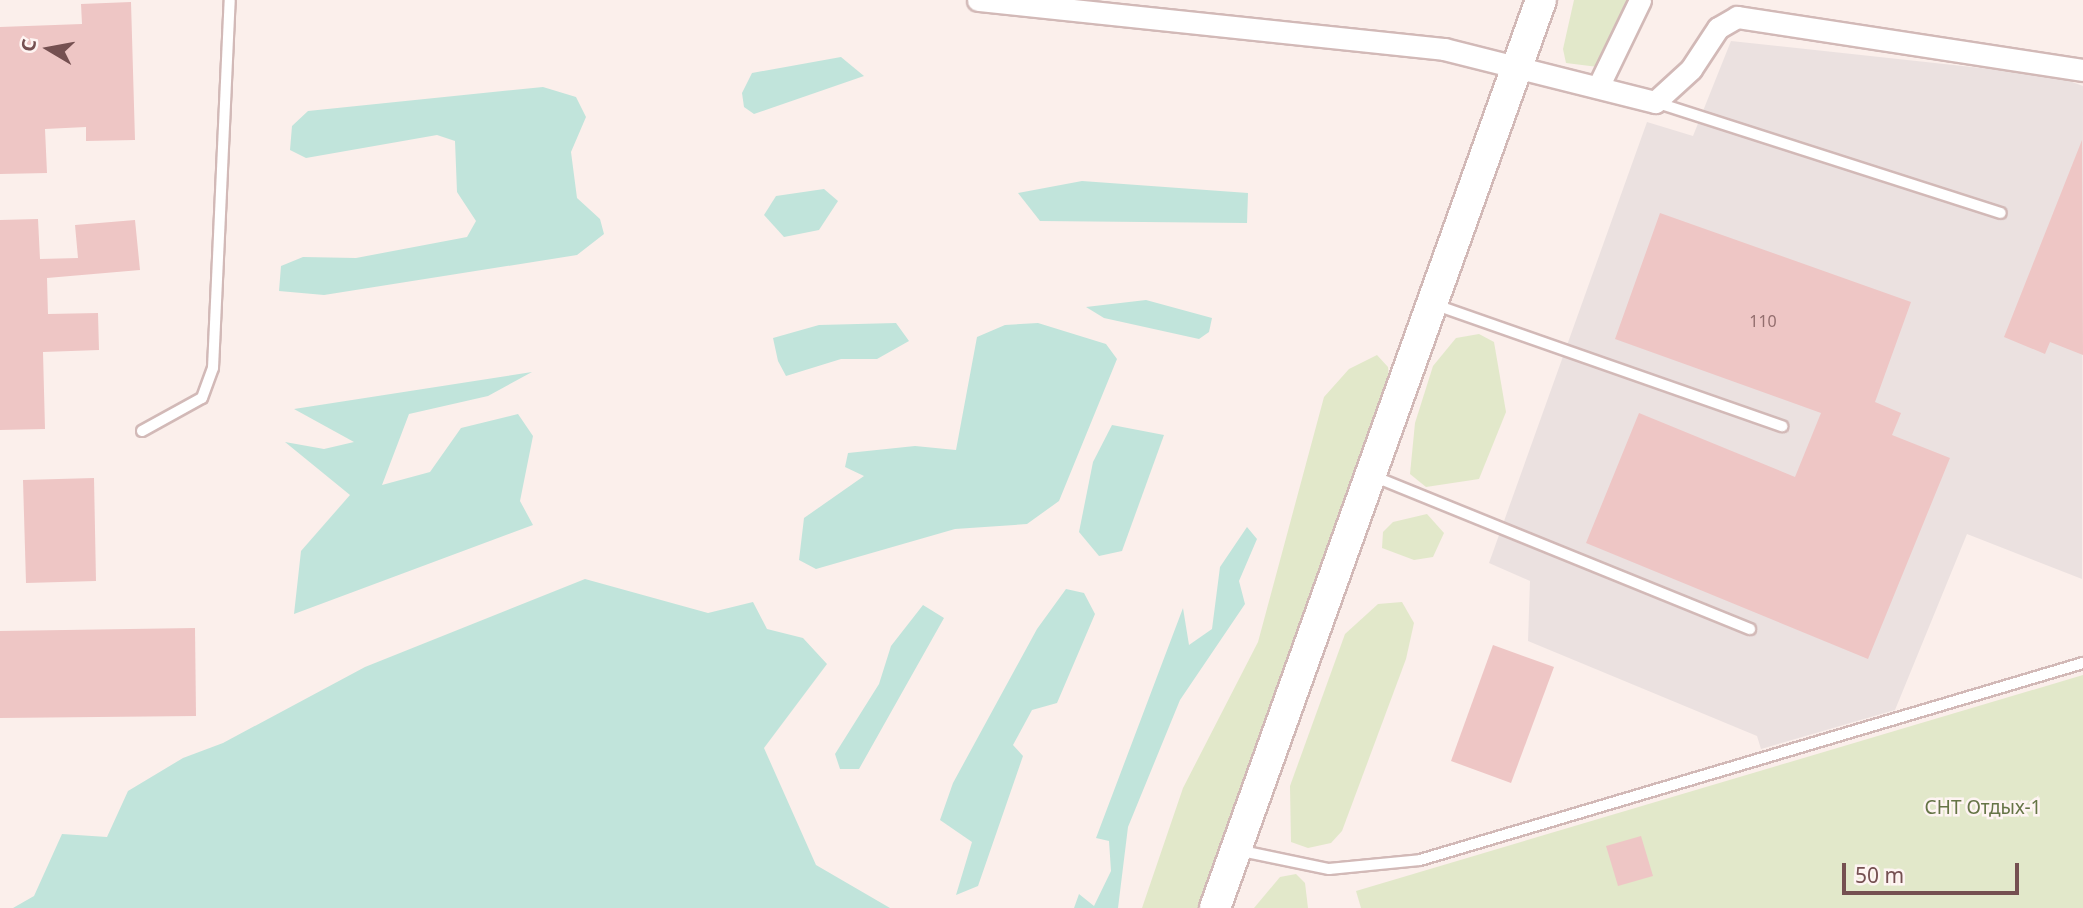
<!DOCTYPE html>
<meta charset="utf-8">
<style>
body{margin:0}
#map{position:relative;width:2083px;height:908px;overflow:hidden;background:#fbefeb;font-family:"Noto Sans",sans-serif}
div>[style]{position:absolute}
.industrial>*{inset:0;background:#ebe1e0}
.green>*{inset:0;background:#e2e8ca}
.water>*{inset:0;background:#c1e4db}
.building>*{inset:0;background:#eec6c5}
.roads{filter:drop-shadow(2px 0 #d2b9b7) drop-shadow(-2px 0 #d2b9b7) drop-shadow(0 2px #d2b9b7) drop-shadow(0 -2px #d2b9b7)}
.service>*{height:10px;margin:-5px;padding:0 5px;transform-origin:5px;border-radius:5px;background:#fff}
.minor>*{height:21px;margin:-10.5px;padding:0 10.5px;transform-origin:10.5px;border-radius:10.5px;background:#fff}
.secondary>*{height:30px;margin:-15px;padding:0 15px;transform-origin:15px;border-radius:15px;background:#fff}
span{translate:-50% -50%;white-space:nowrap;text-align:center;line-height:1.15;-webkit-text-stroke:5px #fef4f2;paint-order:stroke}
.number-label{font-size:16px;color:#936e6e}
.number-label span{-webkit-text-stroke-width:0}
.park-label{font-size:19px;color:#657446}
.north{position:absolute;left:14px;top:14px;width:70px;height:70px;-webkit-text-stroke:5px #fef4f2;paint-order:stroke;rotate:280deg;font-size:19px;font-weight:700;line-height:28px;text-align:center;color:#755051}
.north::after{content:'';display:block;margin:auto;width:24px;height:32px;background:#755051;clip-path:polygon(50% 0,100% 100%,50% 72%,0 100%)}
.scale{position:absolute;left:1842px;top:863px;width:177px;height:32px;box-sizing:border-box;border:4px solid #755051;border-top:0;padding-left:9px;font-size:21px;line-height:24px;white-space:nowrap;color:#755051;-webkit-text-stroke:5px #fef4f2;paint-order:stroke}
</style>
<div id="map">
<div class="industrial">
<i style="clip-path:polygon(1731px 41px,2056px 76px,2083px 86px,2082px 579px,1967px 534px,1895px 710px,1761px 749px,1757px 736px,1528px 641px,1530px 581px,1489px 563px,1647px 122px,1693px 136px)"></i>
</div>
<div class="green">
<i style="clip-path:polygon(1574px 0,1630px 0,1598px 67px,1566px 63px,1563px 49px)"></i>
<i style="clip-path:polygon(1479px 334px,1494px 342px,1506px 412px,1479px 479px,1426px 487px,1410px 474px,1415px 423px,1433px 366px,1456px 338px)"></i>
<i style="clip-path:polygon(1377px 355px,1388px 367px,1391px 397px,1205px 908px,1142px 908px,1183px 788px,1258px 642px,1324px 397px,1349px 369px)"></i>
<i style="clip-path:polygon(1427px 514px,1444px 533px,1433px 557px,1414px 560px,1382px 548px,1383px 532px,1393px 522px)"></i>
<i style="clip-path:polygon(1402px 602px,1414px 623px,1406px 659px,1342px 831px,1331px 843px,1308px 848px,1291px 842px,1290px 786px,1345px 634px,1378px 604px)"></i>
<i style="clip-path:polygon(2083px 675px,2083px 908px,1361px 908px,1356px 891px)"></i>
<i style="clip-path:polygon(1296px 874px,1305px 883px,1308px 908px,1254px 908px,1280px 877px)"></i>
</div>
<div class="water">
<i style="clip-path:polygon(841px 57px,864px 76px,754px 114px,744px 107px,742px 93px,752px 73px)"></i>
<i style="clip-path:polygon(543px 87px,576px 97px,586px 117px,571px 152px,577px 198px,600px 219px,604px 234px,577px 255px,324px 295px,279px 291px,281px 266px,303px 257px,356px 258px,467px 237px,476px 221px,457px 192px,455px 141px,437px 135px,306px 158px,290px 150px,292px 126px,308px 111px)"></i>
<i style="clip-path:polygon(1082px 181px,1248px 193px,1247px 223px,1040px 221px,1018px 193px)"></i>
<i style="clip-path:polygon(824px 189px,838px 201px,819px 230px,784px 237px,764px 215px,776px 196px)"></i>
<i style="clip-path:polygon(1146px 300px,1212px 318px,1209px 332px,1199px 339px,1104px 318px,1086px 307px)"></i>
<i style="clip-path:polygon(896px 323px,909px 341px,877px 359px,841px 359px,786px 376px,778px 361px,773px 338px,819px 325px)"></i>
<i style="clip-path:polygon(1038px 323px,1106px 344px,1117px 359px,1059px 501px,1027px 524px,955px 529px,816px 569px,799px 560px,804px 518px,864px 476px,845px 467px,848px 453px,915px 446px,956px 450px,977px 337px,1005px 325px)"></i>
<i style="clip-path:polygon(532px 372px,488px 396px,409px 414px,382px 485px,430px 472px,461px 428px,518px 414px,533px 436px,520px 501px,533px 525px,294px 614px,301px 551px,350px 495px,285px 442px,324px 449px,354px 442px,294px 409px)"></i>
<i style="clip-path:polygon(1112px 425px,1164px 435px,1122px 551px,1099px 556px,1079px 532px,1093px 462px)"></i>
<i style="clip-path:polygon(1247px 527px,1257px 539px,1239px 581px,1245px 604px,1180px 700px,1128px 827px,1118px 908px,1074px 908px,1079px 894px,1094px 906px,1111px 871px,1109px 841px,1096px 838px,1183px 608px,1189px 645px,1212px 629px,1220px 567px)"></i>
<i style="clip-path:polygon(585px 579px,708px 613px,753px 602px,767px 629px,803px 638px,827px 664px,764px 748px,816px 865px,890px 908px,13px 908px,34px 896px,62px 834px,107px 837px,128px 791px,183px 758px,223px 743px,365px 667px)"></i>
<i style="clip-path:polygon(1066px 589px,1084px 593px,1095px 614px,1057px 703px,1032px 710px,1013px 745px,1023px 756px,978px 886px,956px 895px,972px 842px,940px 820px,953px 783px,1037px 629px)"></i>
<i style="clip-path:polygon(923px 605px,944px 618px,859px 769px,840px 769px,835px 754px,879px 684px,891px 646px)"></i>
</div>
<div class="building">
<i style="clip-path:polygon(131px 2px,135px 140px,86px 141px,86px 127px,45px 129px,47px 173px,0 174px,0 27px,82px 24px,81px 4px)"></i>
<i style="clip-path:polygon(2082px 140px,2083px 355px,2050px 342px,2045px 354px,2004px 337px)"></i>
<i style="clip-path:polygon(1660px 213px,1911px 302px,1875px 402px,1901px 413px,1892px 435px,1950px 458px,1868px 659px,1586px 543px,1639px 413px,1795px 477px,1821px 413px,1615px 339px)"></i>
<i style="clip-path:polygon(38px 219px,40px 259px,78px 258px,75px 225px,135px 220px,140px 270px,47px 278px,48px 314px,98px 313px,99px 350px,43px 352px,45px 429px,0 430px,0 220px)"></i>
<i style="clip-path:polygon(94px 478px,96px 581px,26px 583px,23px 480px)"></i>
<i style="clip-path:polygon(195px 628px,196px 716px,0 718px,0 631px)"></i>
<i style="clip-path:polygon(1493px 645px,1554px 667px,1511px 783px,1451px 761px)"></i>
<i style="clip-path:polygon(1641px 836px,1653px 876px,1618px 886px,1606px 846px)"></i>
</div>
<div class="roads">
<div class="service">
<i style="left:1655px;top:102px;width:363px;rotate:17.8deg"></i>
<i style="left:1436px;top:305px;width:367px;rotate:19.3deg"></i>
<i style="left:142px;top:431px;width:68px;rotate:-28.8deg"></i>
<i style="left:202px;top:398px;width:32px;rotate:-70deg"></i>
<i style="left:213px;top:368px;width:368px;rotate:-87.4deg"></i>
<i style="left:1373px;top:476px;width:407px;rotate:22.1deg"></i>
<i style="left:1237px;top:850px;width:94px;rotate:11.7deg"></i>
<i style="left:1329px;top:869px;width:91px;rotate:-5.6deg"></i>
<i style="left:1420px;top:860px;width:692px;rotate:-16.55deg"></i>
</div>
<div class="minor">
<i style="left:978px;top:0;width:469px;rotate:6deg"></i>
<i style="left:1444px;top:49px;width:218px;rotate:14.1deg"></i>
<i style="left:1655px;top:102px;width:49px;rotate:-42.5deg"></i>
<i style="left:1691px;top:69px;width:49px;rotate:-56.6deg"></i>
<i style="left:1718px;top:28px;width:22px;rotate:-30deg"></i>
<i style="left:1737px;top:17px;width:350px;rotate:8.7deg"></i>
<i style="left:1599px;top:85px;width:94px;rotate:-64.2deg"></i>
</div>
<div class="secondary">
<i style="left:1215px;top:908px;width:965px;rotate:-70.25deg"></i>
</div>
</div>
<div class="number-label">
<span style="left:1763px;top:321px">110</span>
</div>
<div class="park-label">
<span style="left:1983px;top:808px">СНТ Отдых-1</span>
</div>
<div class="north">С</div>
<div class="scale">50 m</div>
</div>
